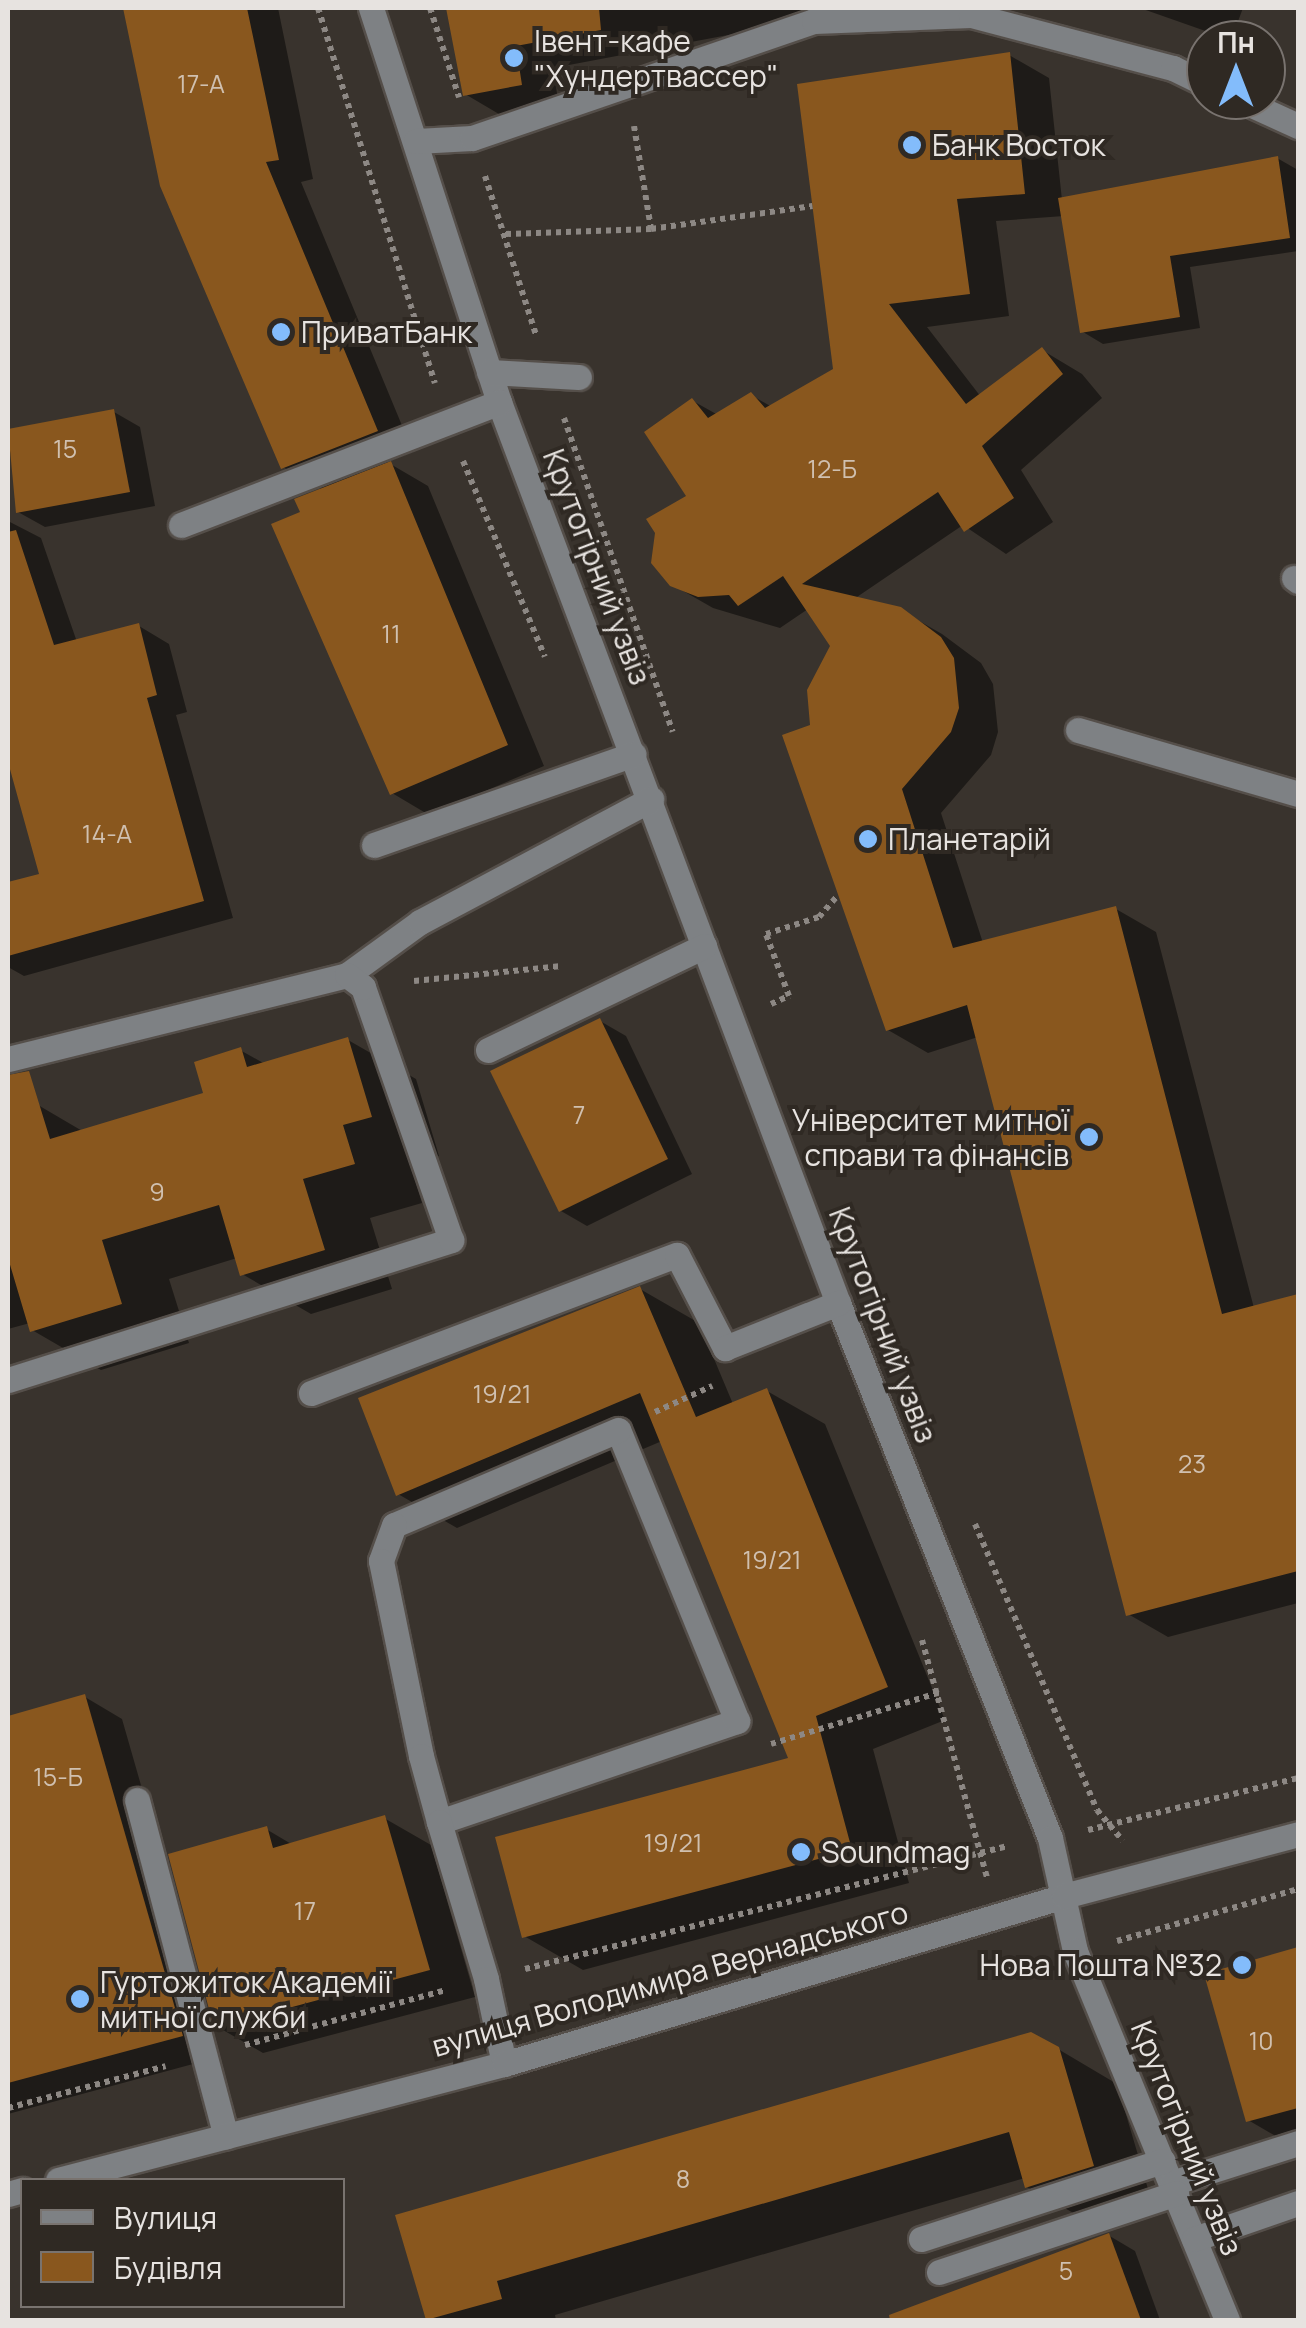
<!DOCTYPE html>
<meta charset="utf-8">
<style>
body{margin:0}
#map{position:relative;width:1306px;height:2328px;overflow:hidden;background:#39332d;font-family:Manrope,sans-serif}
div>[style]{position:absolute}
.shadow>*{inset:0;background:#0007}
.building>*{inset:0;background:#89571e}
.path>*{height:6px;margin-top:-3px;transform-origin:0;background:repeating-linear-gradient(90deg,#8d8884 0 5px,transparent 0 10px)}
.roads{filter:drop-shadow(2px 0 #554f4a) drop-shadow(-2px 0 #554f4a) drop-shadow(0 2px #554f4a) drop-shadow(0 -2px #554f4a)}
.minor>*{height:25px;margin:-12.5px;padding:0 12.5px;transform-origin:12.5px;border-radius:12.5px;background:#7e8184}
.dots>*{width:28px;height:28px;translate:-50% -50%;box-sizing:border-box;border:5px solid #2f2923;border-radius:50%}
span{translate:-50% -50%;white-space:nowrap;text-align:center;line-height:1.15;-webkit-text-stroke:8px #2f2923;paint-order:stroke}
.number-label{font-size:25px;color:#d0c0b0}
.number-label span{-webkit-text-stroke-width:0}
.poi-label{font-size:30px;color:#e7e3e0}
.left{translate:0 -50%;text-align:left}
.right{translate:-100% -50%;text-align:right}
.street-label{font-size:30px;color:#e7e3e0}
.frame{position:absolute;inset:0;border:10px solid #e7e3e0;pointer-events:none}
.legend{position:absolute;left:20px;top:2178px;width:325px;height:130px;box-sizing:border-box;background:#2f2923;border:2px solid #79736f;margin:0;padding:12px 18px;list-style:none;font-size:30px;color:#e7e3e0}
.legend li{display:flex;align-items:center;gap:20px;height:50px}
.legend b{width:50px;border:2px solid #79736f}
.north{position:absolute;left:1186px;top:20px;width:100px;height:100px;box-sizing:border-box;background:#2f2923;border:2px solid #79736f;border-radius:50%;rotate:0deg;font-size:28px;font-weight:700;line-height:40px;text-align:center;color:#e7e3e0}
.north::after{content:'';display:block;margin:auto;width:35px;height:45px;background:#83bcfb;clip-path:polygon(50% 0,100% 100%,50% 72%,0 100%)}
</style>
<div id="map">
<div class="shadow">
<i style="clip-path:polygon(125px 8px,278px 8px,313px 179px,301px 182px,413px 452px,387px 462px,428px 486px,544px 766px,429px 815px,392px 793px,303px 514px,323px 490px,283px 467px,162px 185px)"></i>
<i style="clip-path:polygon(449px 8px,871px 8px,553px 68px,559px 106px,504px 117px,465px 94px)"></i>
<i style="clip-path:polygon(1140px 8px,1243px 8px,1231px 40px)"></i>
<i style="clip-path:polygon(1009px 55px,1049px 78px,1062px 200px,1277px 158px,1298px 170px,1298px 251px,1190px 267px,1200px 328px,1103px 344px,1083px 332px,1064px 216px,996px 221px,1009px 316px,927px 327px,981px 397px,1042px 350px,1082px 374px,1102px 398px,1021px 470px,1053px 522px,1006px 554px,963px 525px,854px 599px,900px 610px,942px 634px,981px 663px,993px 684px,998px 732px,991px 755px,941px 813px,983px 943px,1116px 909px,1156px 932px,1254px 1308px,1298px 1297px,1298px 1603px,1168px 1637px,1128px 1614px,978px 1037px,928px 1053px,888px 1030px,812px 726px,832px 645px,808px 609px,780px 628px,713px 608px,671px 584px,690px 497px,693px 401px,718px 415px,751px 395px,772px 407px,835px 370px)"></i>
<i style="clip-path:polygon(114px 412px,140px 427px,155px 506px,45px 527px,18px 512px,8px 432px)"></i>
<i style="clip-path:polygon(8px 521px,41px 538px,77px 642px,139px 626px,169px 644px,187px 712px,176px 715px,233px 918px,24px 976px,8px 967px,8px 885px,42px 876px,8px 758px)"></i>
<i style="clip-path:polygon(600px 1021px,626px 1036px,692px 1174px,587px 1226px,561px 1211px)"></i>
<i style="clip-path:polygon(348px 1040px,416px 1079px,439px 1156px,410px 1164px,422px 1203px,370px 1218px,392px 1289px,311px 1314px,242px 1274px,237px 1258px,169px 1279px,189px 1343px,101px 1370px,32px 1330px,30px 1323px,8px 1329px,8px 1115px,38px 1105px,84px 1132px,207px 1095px,240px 1050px,265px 1064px)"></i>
<i style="clip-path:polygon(640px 1289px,699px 1323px,733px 1404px,767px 1391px,825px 1424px,945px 1720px,873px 1749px,909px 1883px,583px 1970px,524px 1936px,792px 1760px,662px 1441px,457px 1528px,398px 1494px)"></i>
<i style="clip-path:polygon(85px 1697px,122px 1719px,219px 2057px,8px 2114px,8px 1901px,27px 1895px,8px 1828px,8px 1719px)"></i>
<i style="clip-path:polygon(384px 1818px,431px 1845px,475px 1997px,263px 2053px,216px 2026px,266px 1829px,293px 1845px)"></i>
<i style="clip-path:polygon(1298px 1950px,1298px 2149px,1248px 2120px,1207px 1976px)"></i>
<i style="clip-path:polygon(1058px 2049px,1117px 2084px,1151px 2199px,1086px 2220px,1027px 2187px,1025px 2178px,555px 2315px,556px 2320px,428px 2320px,398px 2217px)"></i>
<i style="clip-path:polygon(1108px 2235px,1135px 2251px,1160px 2320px,918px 2320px,914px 2309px)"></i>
</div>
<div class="building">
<i style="clip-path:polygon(123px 8px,247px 8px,279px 160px,266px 162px,378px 431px,281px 469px,160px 186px)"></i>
<i style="clip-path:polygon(446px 8px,599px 8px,601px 30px,516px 46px,522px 85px,463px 96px)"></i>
<i style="clip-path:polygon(1010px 52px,1025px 194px,957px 199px,970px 294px,889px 304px,966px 404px,1042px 347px,1063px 374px,982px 446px,1014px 498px,964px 532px,938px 492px,802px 584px,901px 607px,941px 637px,954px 658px,959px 708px,951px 732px,902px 789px,953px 948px,1116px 906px,1222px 1314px,1298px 1294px,1298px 1571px,1126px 1616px,967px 1005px,886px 1031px,782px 735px,810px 725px,807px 690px,830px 646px,783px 576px,738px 606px,729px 595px,698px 597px,670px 586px,651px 563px,655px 533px,646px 519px,686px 496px,644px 432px,692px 398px,708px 418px,751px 392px,765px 408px,833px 369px,797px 84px)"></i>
<i style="clip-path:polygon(1278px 156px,1290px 238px,1170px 256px,1180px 317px,1080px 333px,1058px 198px)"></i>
<i style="clip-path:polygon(114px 409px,130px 492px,16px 513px,8px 429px)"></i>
<i style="clip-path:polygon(391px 461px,508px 745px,390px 795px,271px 524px,300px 512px,294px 499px)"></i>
<i style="clip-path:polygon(16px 530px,54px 645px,139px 623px,157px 695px,147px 698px,204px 901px,8px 956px,8px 882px,39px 874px,8px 762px,8px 532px)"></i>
<i style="clip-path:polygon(600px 1018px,668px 1159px,559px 1212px,490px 1071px)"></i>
<i style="clip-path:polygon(348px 1037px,372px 1117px,343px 1125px,355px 1164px,303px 1179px,325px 1250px,240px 1276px,219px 1205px,102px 1240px,122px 1304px,30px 1332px,8px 1258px,8px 1075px,29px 1071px,50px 1139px,203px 1093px,194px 1062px,241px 1047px,247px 1067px)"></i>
<i style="clip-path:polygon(640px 1286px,696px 1417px,767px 1388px,888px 1687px,816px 1716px,852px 1850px,522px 1938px,495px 1837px,788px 1758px,640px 1393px,396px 1496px,358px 1398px)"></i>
<i style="clip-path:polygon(85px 1694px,183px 2036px,8px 2083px,8px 1716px)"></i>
<i style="clip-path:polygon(385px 1815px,430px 1970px,214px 2028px,168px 1854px,267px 1826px,273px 1848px)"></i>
<i style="clip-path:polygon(1298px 1947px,1298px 2108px,1246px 2122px,1204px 1974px)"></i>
<i style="clip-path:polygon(1031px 2032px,1059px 2047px,1094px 2166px,1025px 2188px,1009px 2132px,497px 2281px,502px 2299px,426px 2320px,395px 2215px)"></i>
<i style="clip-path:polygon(1109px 2233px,1141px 2320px,890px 2320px,889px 2315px)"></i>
</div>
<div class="path">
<i style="left:318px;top:8px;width:393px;rotate:72.7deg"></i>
<i style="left:430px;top:8px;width:94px;rotate:72deg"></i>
<i style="left:634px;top:126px;width:104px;rotate:80.6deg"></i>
<i style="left:485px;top:176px;width:167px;rotate:72.2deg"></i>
<i style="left:506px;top:234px;width:145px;rotate:-2deg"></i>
<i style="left:651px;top:229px;width:163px;rotate:-8.1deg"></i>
<i style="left:564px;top:418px;width:332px;rotate:70.9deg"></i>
<i style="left:463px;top:461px;width:212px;rotate:67.3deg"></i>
<i style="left:414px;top:981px;width:148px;rotate:-5.8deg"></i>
<i style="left:771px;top:1004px;width:20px;rotate:-24deg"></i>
<i style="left:789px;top:996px;width:66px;rotate:-110.4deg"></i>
<i style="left:766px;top:934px;width:56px;rotate:-17.8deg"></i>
<i style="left:819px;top:917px;width:28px;rotate:-49deg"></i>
<i style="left:655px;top:1412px;width:63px;rotate:-24.5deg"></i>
<i style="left:975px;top:1524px;width:311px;rotate:66.9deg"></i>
<i style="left:1097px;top:1810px;width:40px;rotate:50deg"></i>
<i style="left:922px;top:1640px;width:247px;rotate:74.7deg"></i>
<i style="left:771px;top:1744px;width:178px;rotate:-17deg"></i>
<i style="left:1088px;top:1830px;width:216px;rotate:-13.9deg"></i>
<i style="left:1117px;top:1941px;width:188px;rotate:-16deg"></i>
<i style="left:1008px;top:1957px;width:12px;rotate:70deg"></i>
<i style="left:1012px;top:1968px;width:26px;rotate:-13deg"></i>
<i style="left:525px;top:1969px;width:497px;rotate:-14.3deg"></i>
<i style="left:245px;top:2045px;width:208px;rotate:-15.3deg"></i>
<i style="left:8px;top:2108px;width:163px;rotate:-14.9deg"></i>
</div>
<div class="roads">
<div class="minor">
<i style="left:371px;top:8px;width:414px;rotate:72deg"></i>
<i style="left:499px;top:402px;width:963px;rotate:69.38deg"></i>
<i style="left:838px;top:1303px;width:575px;rotate:68.38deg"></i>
<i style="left:1050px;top:1838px;width:116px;rotate:77.5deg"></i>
<i style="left:1075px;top:1951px;width:399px;rotate:67.6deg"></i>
<i style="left:1241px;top:100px;width:63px;rotate:24.5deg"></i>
<i style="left:416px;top:141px;width:56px;rotate:-3.1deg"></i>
<i style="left:472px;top:138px;width:361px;rotate:-18.9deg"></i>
<i style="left:814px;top:21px;width:157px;rotate:-2.2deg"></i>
<i style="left:971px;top:15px;width:209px;rotate:14.7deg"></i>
<i style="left:1173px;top:68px;width:37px;rotate:26deg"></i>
<i style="left:489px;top:372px;width:90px;rotate:3.2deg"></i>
<i style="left:181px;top:525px;width:341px;rotate:-21.1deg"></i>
<i style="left:1294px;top:578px;width:5px;rotate:37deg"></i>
<i style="left:1078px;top:730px;width:229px;rotate:16.2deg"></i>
<i style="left:374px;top:845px;width:275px;rotate:-19.3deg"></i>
<i style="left:488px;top:1050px;width:240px;rotate:-25.7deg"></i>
<i style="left:8px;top:1059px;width:349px;rotate:-13.9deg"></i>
<i style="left:347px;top:975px;width:90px;rotate:-36deg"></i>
<i style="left:420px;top:922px;width:262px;rotate:-28deg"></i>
<i style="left:8px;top:1380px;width:465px;rotate:-17.5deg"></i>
<i style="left:451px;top:1240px;width:268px;rotate:-109.2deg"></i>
<i style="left:363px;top:987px;width:20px;rotate:-143deg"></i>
<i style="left:311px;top:1393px;width:391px;rotate:-20.7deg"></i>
<i style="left:677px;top:1255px;width:105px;rotate:62.7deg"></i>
<i style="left:725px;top:1348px;width:122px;rotate:-21.7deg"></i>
<i style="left:137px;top:1800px;width:348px;rotate:75.2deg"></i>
<i style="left:439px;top:1822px;width:315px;rotate:-18.7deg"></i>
<i style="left:737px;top:1721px;width:314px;rotate:-112.2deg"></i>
<i style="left:618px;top:1430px;width:243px;rotate:157deg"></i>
<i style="left:394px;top:1525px;width:38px;rotate:110deg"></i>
<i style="left:381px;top:1561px;width:199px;rotate:78.4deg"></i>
<i style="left:421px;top:1756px;width:68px;rotate:74.7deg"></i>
<i style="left:439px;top:1822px;width:164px;rotate:73.3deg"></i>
<i style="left:486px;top:1979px;width:87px;rotate:78deg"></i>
<i style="left:58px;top:2180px;width:461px;rotate:-14.6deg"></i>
<i style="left:504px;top:2064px;width:585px;rotate:-16.7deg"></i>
<i style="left:1064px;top:1896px;width:242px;rotate:-14.8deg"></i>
<i style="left:1172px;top:2183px;width:132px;rotate:-17.6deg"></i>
<i style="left:8px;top:2194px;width:15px;rotate:-16deg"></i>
<i style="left:921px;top:2239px;width:254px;rotate:-17.9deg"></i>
<i style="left:1194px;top:2239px;width:110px;rotate:-19.1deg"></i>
<i style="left:939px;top:2272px;width:250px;rotate:-18.4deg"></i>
</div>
</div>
<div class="dots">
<i style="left:514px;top:58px;background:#83bcfb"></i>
<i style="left:912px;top:145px;background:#83bcfb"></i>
<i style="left:281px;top:332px;background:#83bcfb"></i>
<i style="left:868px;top:839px;background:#83bcfb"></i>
<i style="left:1089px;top:1137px;background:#83bcfb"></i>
<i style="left:801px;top:1852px;background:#83bcfb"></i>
<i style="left:1242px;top:1965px;background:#83bcfb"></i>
<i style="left:80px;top:1999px;background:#83bcfb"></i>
</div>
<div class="number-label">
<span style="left:201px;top:84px">17-А</span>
<span style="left:65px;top:449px">15</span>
<span style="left:832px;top:469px">12-Б</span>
<span style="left:391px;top:634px">11</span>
<span style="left:107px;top:834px">14-А</span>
<span style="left:579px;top:1115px">7</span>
<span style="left:157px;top:1192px">9</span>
<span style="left:502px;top:1394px">19/21</span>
<span style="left:1192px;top:1464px">23</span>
<span style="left:772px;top:1560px">19/21</span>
<span style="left:58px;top:1777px">15-Б</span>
<span style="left:673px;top:1843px">19/21</span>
<span style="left:305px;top:1911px">17</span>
<span style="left:1261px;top:2041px">10</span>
<span style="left:683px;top:2179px">8</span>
<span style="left:1066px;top:2271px">5</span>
</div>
<div class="poi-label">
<span class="left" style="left:534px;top:58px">Івент-кафе<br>"Хундертвассер"</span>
<span class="left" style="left:932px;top:145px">Банк Восток</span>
<span class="left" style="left:301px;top:332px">ПриватБанк</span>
<span class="left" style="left:888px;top:839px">Планетарій</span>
<span class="right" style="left:1069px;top:1137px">Університет митної<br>справи та фінансів</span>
<span class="left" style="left:821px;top:1852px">Soundmag</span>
<span class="right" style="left:1222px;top:1965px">Нова Пошта №32</span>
<span class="left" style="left:100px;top:1999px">Гуртожиток Академії<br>митної служби</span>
</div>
<div class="street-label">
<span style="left:597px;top:567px;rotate:69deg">Крутогірний узвіз</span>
<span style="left:883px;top:1325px;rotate:69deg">Крутогірний узвіз</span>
<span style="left:670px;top:1979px;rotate:-16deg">вулиця Володимира Вернадського</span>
<span style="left:1187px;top:2138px;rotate:68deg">Крутогірний узвіз</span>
</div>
<div class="frame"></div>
<ul class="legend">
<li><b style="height:12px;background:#7e8184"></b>Вулиця</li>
<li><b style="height:28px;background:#89571e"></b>Будівля</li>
</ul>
<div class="north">Пн</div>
</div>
